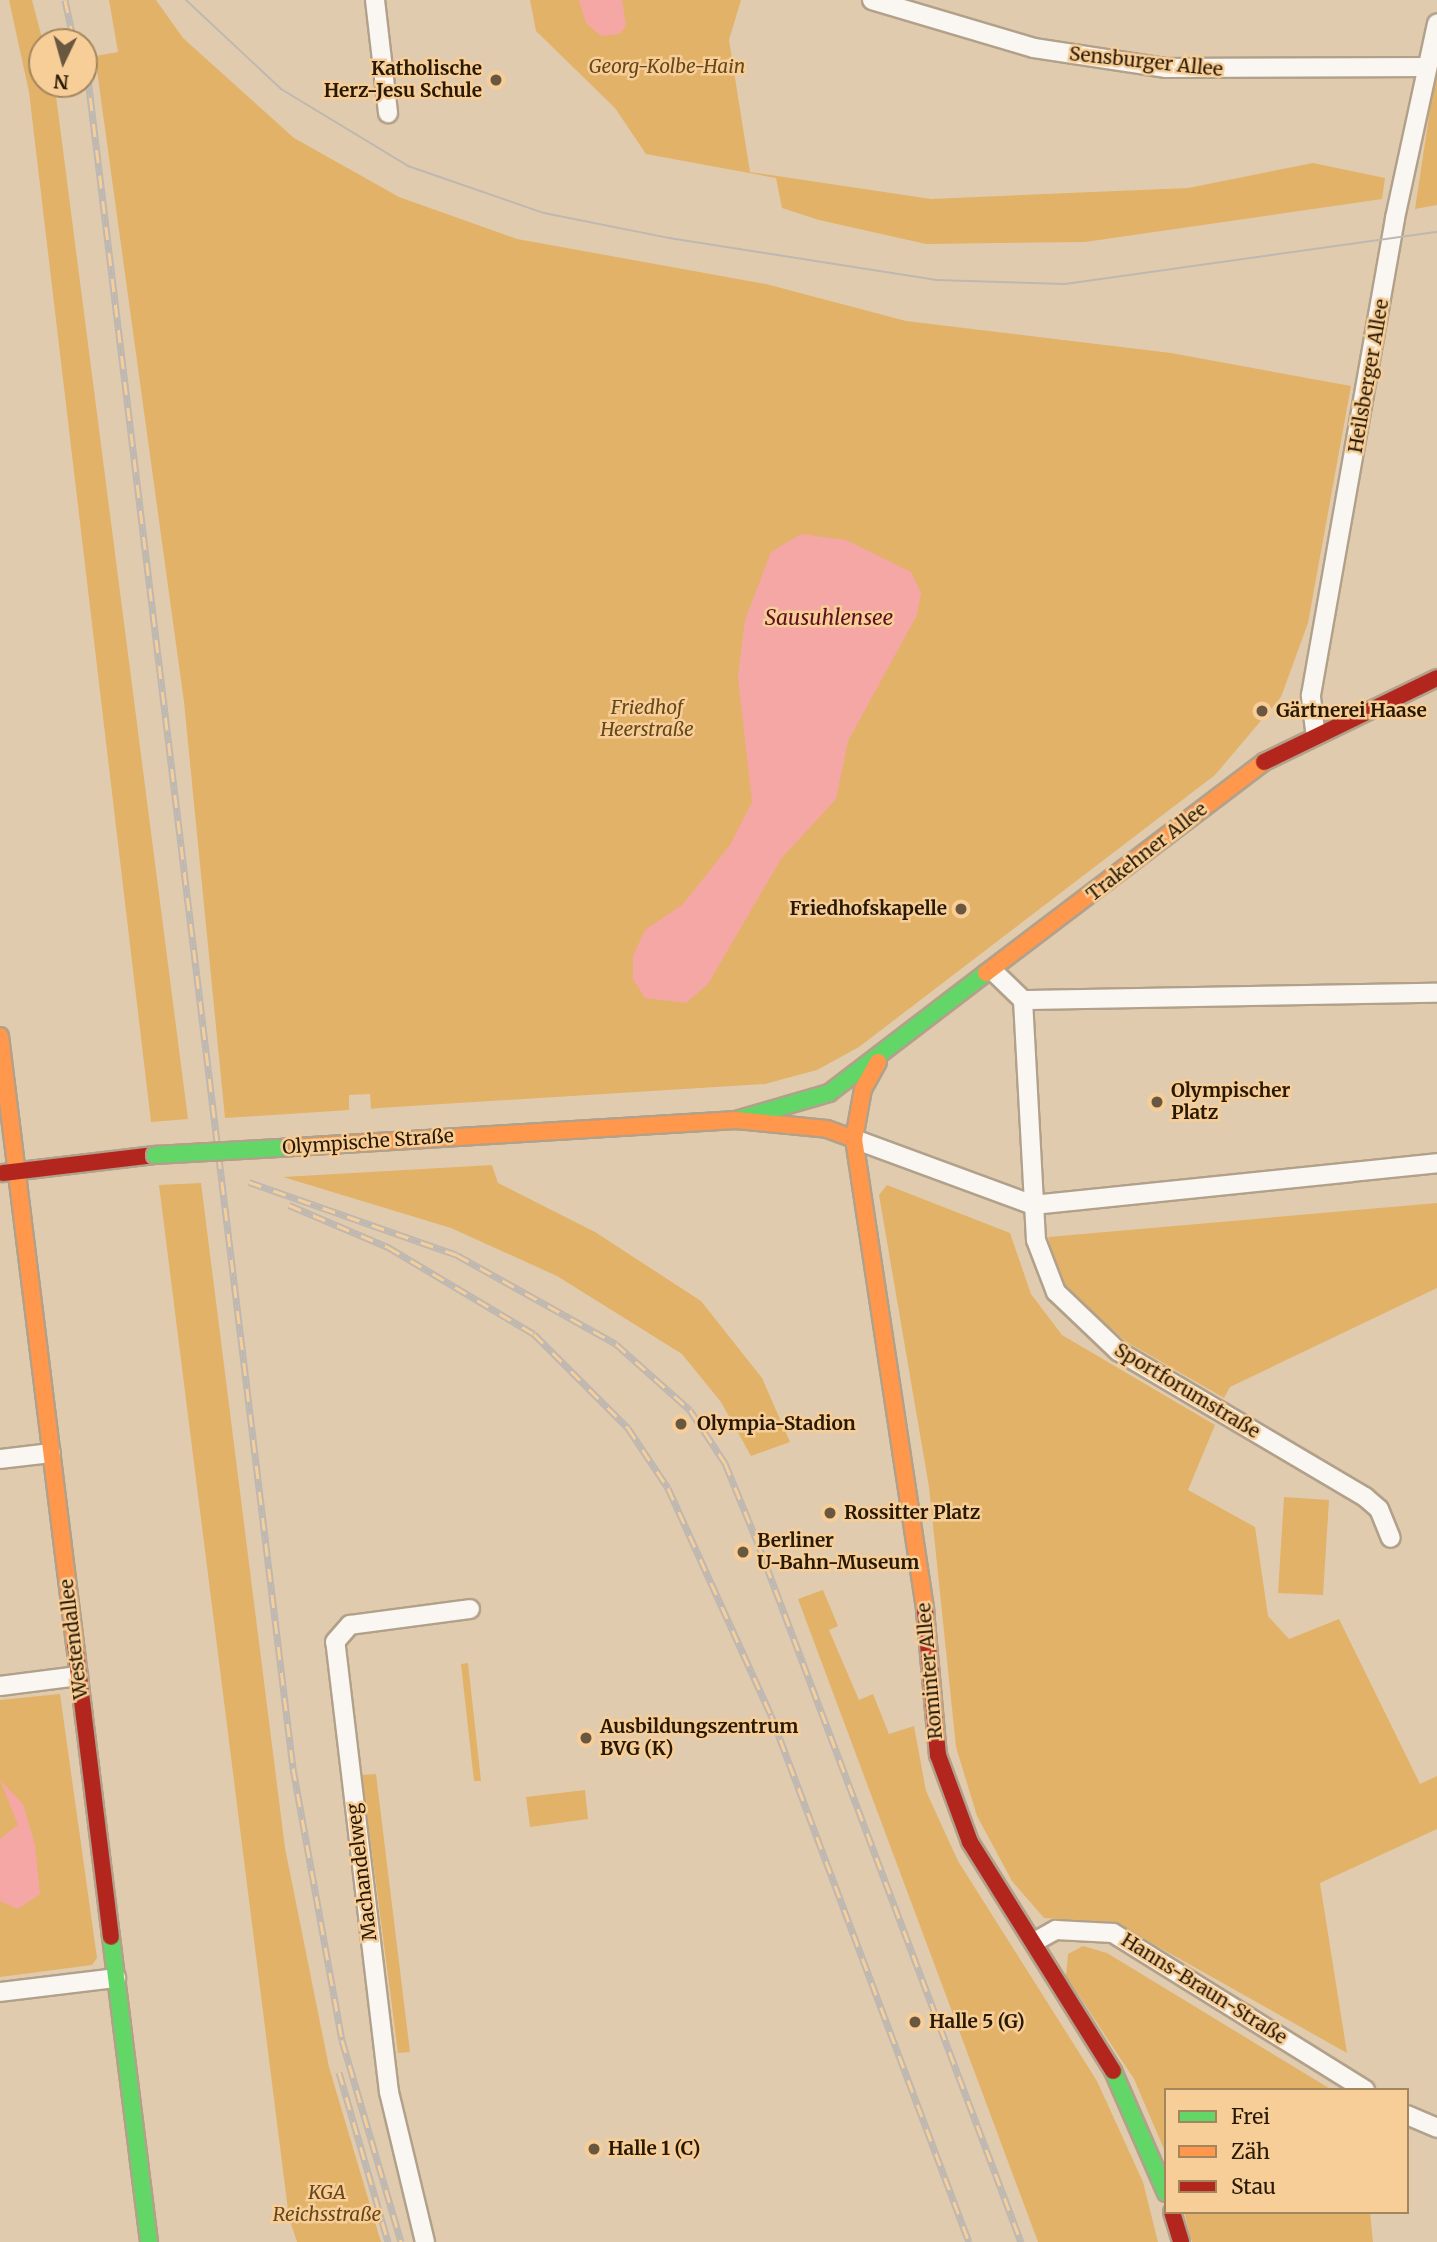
<!DOCTYPE html>
<meta charset="utf-8">
<style>
body{margin:0}
#map{position:relative;width:1437px;height:2242px;overflow:hidden;background:#e1cbae;font-family:Merriweather,serif}
div>[style]{position:absolute}
.green>*{inset:0;background:#e2b268}
.water>*{inset:0;background:#f5a7a5}
.roads{filter:drop-shadow(2px 0 #b2a18a) drop-shadow(-2px 0 #b2a18a) drop-shadow(0 2px #b2a18a) drop-shadow(0 -2px #b2a18a)}
.street>*{height:18px;margin:-9px;padding:0 9px;transform-origin:9px;border-radius:9px;background:#faf7f3}
.fast>*{height:16px;margin:-8px;padding:0 8px;transform-origin:8px;border-radius:8px;background:#63d668}
.slow>*{height:16px;margin:-8px;padding:0 8px;transform-origin:8px;border-radius:8px;background:#ff974d}
.jam>*{height:16px;margin:-8px;padding:0 8px;transform-origin:8px;border-radius:8px;background:#b3261e}
.tram>*{height:2px;margin:-1px;padding:0 1px;transform-origin:1px;border-radius:1px;background:#beb8b1}
.rail>*{height:7px;margin-top:-3.5px;transform-origin:0;background:repeating-linear-gradient(90deg,#f7ce98 0 13px,#beb8b1 0 26px);box-sizing:border-box;border-block:2px solid #beb8b1}
.bridges{filter:drop-shadow(2px 0 #b2a18a) drop-shadow(-2px 0 #b2a18a) drop-shadow(0 2px #b2a18a) drop-shadow(0 -2px #b2a18a)}
.fast-bridge>*{height:16px;margin:-8px;padding:0 8px;transform-origin:8px;border-radius:8px;background:#63d668}
.dots>*{width:19px;height:19px;translate:-50% -50%;box-sizing:border-box;border:4px solid #f7ce98;border-radius:50%}
span{translate:-50% -50%;white-space:nowrap;text-align:center;line-height:1.15;-webkit-text-stroke:5px #f7ce98;paint-order:stroke}
.street-label{font-size:19px;color:#281904}
.park-label{font-size:19px;color:#65471a;font-style:italic}
.poi-label{font-size:19px;color:#281904;font-weight:700}
.right{translate:-100% -50%;text-align:right}
.left{translate:0 -50%;text-align:left}
.water-label{font-size:21px;color:#5e1021;font-style:italic}
.legend{position:absolute;left:1164px;top:2088px;width:245px;height:126px;box-sizing:border-box;background:#f7ce98;border:2px solid #a4865d;margin:0;padding:9px 12px;list-style:none;font-size:21px;color:#281904}
.legend li{display:flex;align-items:center;gap:14px;height:35px}
.legend b{width:35px;border:2px solid #a4865d}
.north{position:absolute;left:28px;top:28px;width:70px;height:70px;box-sizing:border-box;background:#f7ce98;border:2px solid #a4865d;border-radius:50%;rotate:185deg;font-size:19px;font-weight:700;line-height:28px;text-align:center;color:#281904}
.north::after{content:'';display:block;margin:auto;width:24px;height:32px;background:#69573f;clip-path:polygon(50% 0,100% 100%,50% 72%,0 100%)}
</style>
<div id="map">
<div class="green">
<i style="clip-path:polygon(9px 0,32px 0,43px 42px,42px 84px,55px 88px,188px 1119px,151px 1122px,29px 92px)"></i>
<i style="clip-path:polygon(109px 0,156px 0,183px 38px,294px 138px,399px 197px,517px 239px,766px 284px,906px 321px,1171px 353px,1351px 386px,1308px 623px,1281px 697px,1215px 775px,859px 1047px,817px 1070px,765px 1084px,379px 1108px,371px 1109px,370px 1094px,349px 1095px,349px 1110px,225px 1118px,184px 702px,95px 56px,118px 52px)"></i>
<i style="clip-path:polygon(530px 0,741px 0,729px 40px,750px 172px,931px 199px,1188px 188px,1313px 163px,1385px 178px,1382px 199px,1085px 242px,926px 244px,819px 220px,782px 208px,776px 178px,646px 154px,615px 108px,536px 31px)"></i>
<i style="clip-path:polygon(1437px 73px,1437px 205px,1415px 209px,1431px 103px)"></i>
<i style="clip-path:polygon(492px 1165px,498px 1183px,595px 1232px,701px 1301px,762px 1378px,790px 1442px,751px 1456px,721px 1402px,682px 1354px,557px 1276px,451px 1228px,283px 1177px)"></i>
<i style="clip-path:polygon(201px 1183px,285px 1848px,329px 2067px,381px 2242px,297px 2242px,289px 2218px,159px 1185px)"></i>
<i style="clip-path:polygon(887px 1185px,1010px 1233px,1031px 1294px,1062px 1335px,1215px 1425px,1188px 1490px,1255px 1527px,1268px 1616px,1289px 1639px,1339px 1619px,1420px 1784px,1437px 1776px,1437px 1829px,1320px 1883px,1347px 2053px,1114px 1922px,1044px 1918px,1012px 1881px,977px 1816px,956px 1747px,929px 1487px,879px 1195px)"></i>
<i style="clip-path:polygon(1437px 1203px,1437px 1288px,1230px 1387px,1224px 1398px,1127px 1342px,1076px 1300px,1056px 1272px,1048px 1237px)"></i>
<i style="clip-path:polygon(1284px 1497px,1329px 1500px,1323px 1595px,1278px 1593px)"></i>
<i style="clip-path:polygon(823px 1590px,838px 1626px,829px 1630px,859px 1700px,873px 1694px,889px 1734px,914px 1726px,926px 1791px,958px 1861px,1097px 2081px,1143px 2182px,1158px 2242px,1038px 2242px,798px 1599px)"></i>
<i style="clip-path:polygon(468px 1663px,481px 1781px,474px 1781px,461px 1664px)"></i>
<i style="clip-path:polygon(60px 1694px,97px 1958px,92px 1965px,0 1977px,0 1700px)"></i>
<i style="clip-path:polygon(376px 1774px,410px 2052px,398px 2053px,362px 1775px)"></i>
<i style="clip-path:polygon(585px 1790px,588px 1819px,530px 1827px,526px 1797px)"></i>
<i style="clip-path:polygon(1083px 1946px,1107px 1953px,1332px 2090px,1166px 2090px,1166px 2154px,1134px 2079px,1066px 1976px,1068px 1954px)"></i>
<i style="clip-path:polygon(1184px 2212px,1370px 2212px,1373px 2242px,1192px 2242px)"></i>
</div>
<div class="water">
<i style="clip-path:polygon(579px 0,622px 0,626px 26px,619px 34px,601px 36px,586px 23px)"></i>
<i style="clip-path:polygon(801px 534px,846px 540px,911px 572px,921px 593px,917px 615px,848px 741px,836px 799px,781px 859px,708px 984px,686px 1003px,645px 998px,633px 979px,633px 956px,645px 930px,683px 904px,730px 845px,752px 802px,738px 677px,745px 620px,771px 552px)"></i>
<i style="clip-path:polygon(0 1780px,23px 1804px,35px 1845px,40px 1894px,18px 1909px,0 1901px,0 1839px,18px 1825px)"></i>
</div>
<div class="roads">
<div class="street">
<i style="left:375px;top:0;width:114px;rotate:83.4deg"></i>
<i style="left:872px;top:0;width:169px;rotate:16.5deg"></i>
<i style="left:1034px;top:48px;width:134px;rotate:8.6deg"></i>
<i style="left:1166px;top:68px;width:260px;rotate:-0.2deg"></i>
<i style="left:1315px;top:730px;width:35px;rotate:-97deg"></i>
<i style="left:1311px;top:695px;width:484px;rotate:-80deg"></i>
<i style="left:1395px;top:218px;width:199px;rotate:-77.8deg"></i>
<i style="left:994px;top:972px;width:40px;rotate:44deg"></i>
<i style="left:1023px;top:1000px;width:414px;rotate:-1deg"></i>
<i style="left:1023px;top:1000px;width:240px;rotate:86.9deg"></i>
<i style="left:1036px;top:1240px;width:56px;rotate:69deg"></i>
<i style="left:1056px;top:1292px;width:86px;rotate:43.6deg"></i>
<i style="left:1118px;top:1351px;width:287px;rotate:30.6deg"></i>
<i style="left:1365px;top:1497px;width:18px;rotate:41deg"></i>
<i style="left:1379px;top:1509px;width:31px;rotate:68deg"></i>
<i style="left:854px;top:1139px;width:191px;rotate:20.2deg"></i>
<i style="left:1033px;top:1205px;width:406px;rotate:-5.9deg"></i>
<i style="left:0;top:1459px;width:51px;rotate:-6.7deg"></i>
<i style="left:0;top:1686px;width:79px;rotate:-7.3deg"></i>
<i style="left:1034px;top:1942px;width:25px;rotate:-29deg"></i>
<i style="left:1056px;top:1930px;width:57px;rotate:3deg"></i>
<i style="left:1113px;top:1933px;width:297px;rotate:31.9deg"></i>
<i style="left:0;top:1992px;width:117px;rotate:-6.9deg"></i>
<i style="left:1407px;top:2115px;width:33px;rotate:23deg"></i>
<i style="left:425px;top:2242px;width:154px;rotate:-103.5deg"></i>
<i style="left:389px;top:2092px;width:453px;rotate:-96.8deg"></i>
<i style="left:335px;top:1642px;width:23px;rotate:-49deg"></i>
<i style="left:350px;top:1625px;width:121px;rotate:-7.6deg"></i>
</div>
<div class="fast">
<i style="left:736px;top:1120px;width:97px;rotate:-16.2deg"></i>
<i style="left:829px;top:1093px;width:198px;rotate:-37.4deg"></i>
<i style="left:111px;top:1937px;width:307px;rotate:82.9deg"></i>
<i style="left:1113px;top:2071px;width:133px;rotate:66.5deg"></i>
</div>
<div class="slow">
<i style="left:986px;top:973px;width:349px;rotate:-37.2deg"></i>
<i style="left:0;top:1036px;width:613px;rotate:82.97deg"></i>
<i style="left:878px;top:1062px;width:31px;rotate:119deg"></i>
<i style="left:863px;top:1089px;width:51px;rotate:100.2deg"></i>
<i style="left:854px;top:1139px;width:476px;rotate:81.4deg"></i>
<i style="left:279px;top:1148px;width:458px;rotate:-3.5deg"></i>
<i style="left:736px;top:1120px;width:91px;rotate:5.6deg"></i>
<i style="left:827px;top:1129px;width:29px;rotate:20deg"></i>
</div>
<div class="jam">
<i style="left:1264px;top:762px;width:192px;rotate:-25.9deg"></i>
<i style="left:3px;top:1173px;width:153px;rotate:-6.8deg"></i>
<i style="left:925px;top:1610px;width:146px;rotate:84.9deg"></i>
<i style="left:938px;top:1755px;width:93px;rotate:69.8deg"></i>
<i style="left:970px;top:1842px;width:270px;rotate:58deg"></i>
<i style="left:75px;top:1644px;width:295px;rotate:83deg"></i>
<i style="left:1172px;top:2212px;width:31px;rotate:73deg"></i>
</div>
</div>
<div class="tram">
<i style="left:186px;top:0;width:130px;rotate:43.1deg"></i>
<i style="left:281px;top:89px;width:149px;rotate:31.2deg"></i>
<i style="left:408px;top:166px;width:144px;rotate:19.1deg"></i>
<i style="left:544px;top:213px;width:127px;rotate:11.3deg"></i>
<i style="left:669px;top:238px;width:271px;rotate:8.9deg"></i>
<i style="left:937px;top:280px;width:128px;rotate:1.8deg"></i>
<i style="left:1065px;top:284px;width:376px;rotate:-8deg"></i>
</div>
<div class="rail">
<i style="left:65px;top:0;width:43px;rotate:77.9deg"></i>
<i style="left:84px;top:46px;width:1735px;rotate:83.08deg"></i>
<i style="left:293px;top:1768px;width:276px;rotate:79.8deg"></i>
<i style="left:342px;top:2040px;width:210px;rotate:73.7deg"></i>
<i style="left:249px;top:1182px;width:220px;rotate:19.3deg"></i>
<i style="left:457px;top:1255px;width:182px;rotate:29.2deg"></i>
<i style="left:616px;top:1344px;width:99px;rotate:41.7deg"></i>
<i style="left:690px;top:1410px;width:64px;rotate:56.6deg"></i>
<i style="left:725px;top:1463px;width:84px;rotate:67.7deg"></i>
<i style="left:757px;top:1541px;width:749px;rotate:69.36deg"></i>
<i style="left:289px;top:1205px;width:108px;rotate:23deg"></i>
<i style="left:388px;top:1247px;width:170px;rotate:30.8deg"></i>
<i style="left:534px;top:1334px;width:133px;rotate:45deg"></i>
<i style="left:628px;top:1428px;width:72px;rotate:56.3deg"></i>
<i style="left:668px;top:1488px;width:249px;rotate:65.6deg"></i>
<i style="left:771px;top:1715px;width:563px;rotate:69.41deg"></i>
<i style="left:339px;top:2072px;width:177px;rotate:73.9deg"></i>
</div>
<div class="bridges">
<div class="fast-bridge">
<i style="left:155px;top:1155px;width:124px;rotate:-3.2deg"></i>
</div>
</div>
<div class="dots">
<i style="left:496px;top:80px;background:#69573f"></i>
<i style="left:1262px;top:711px;background:#69573f"></i>
<i style="left:961px;top:909px;background:#69573f"></i>
<i style="left:1157px;top:1102px;background:#69573f"></i>
<i style="left:681px;top:1424px;background:#69573f"></i>
<i style="left:830px;top:1513px;background:#69573f"></i>
<i style="left:743px;top:1552px;background:#69573f"></i>
<i style="left:586px;top:1738px;background:#69573f"></i>
<i style="left:915px;top:2022px;background:#69573f"></i>
<i style="left:594px;top:2149px;background:#69573f"></i>
</div>
<div class="street-label">
<span style="left:1146px;top:62px;rotate:6deg">Sensburger Allee</span>
<span style="left:1369px;top:376px;rotate:-80deg">Heilsberger Allee</span>
<span style="left:1147px;top:852px;rotate:-38deg">Trakehner Allee</span>
<span style="left:368px;top:1142px;rotate:-4deg">Olympische Straße</span>
<span style="left:1187px;top:1391px;rotate:31deg">Sportforumstraße</span>
<span style="left:74px;top:1639px;rotate:-97deg">Westendallee</span>
<span style="left:930px;top:1671px;rotate:-95deg">Rominter Allee</span>
<span style="left:362px;top:1872px;rotate:-97deg">Machandelweg</span>
<span style="left:1204px;top:1989px;rotate:32deg">Hanns-Braun-Straße</span>
</div>
<div class="park-label">
<span style="left:667px;top:67px">Georg-Kolbe-Hain</span>
<span style="left:647px;top:719px">Friedhof<br>Heerstraße</span>
<span style="left:327px;top:2204px">KGA<br>Reichsstraße</span>
</div>
<div class="poi-label">
<span class="right" style="left:482px;top:80px">Katholische<br>Herz-Jesu Schule</span>
<span class="left" style="left:1276px;top:711px">Gärtnerei Haase</span>
<span class="right" style="left:947px;top:909px">Friedhofskapelle</span>
<span class="left" style="left:1171px;top:1102px">Olympischer<br>Platz</span>
<span class="left" style="left:697px;top:1424px">Olympia-Stadion</span>
<span class="left" style="left:844px;top:1513px">Rossitter Platz</span>
<span class="left" style="left:757px;top:1552px">Berliner<br>U-Bahn-Museum</span>
<span class="left" style="left:600px;top:1738px">Ausbildungszentrum<br>BVG (K)</span>
<span class="left" style="left:929px;top:2022px">Halle 5 (G)</span>
<span class="left" style="left:608px;top:2149px">Halle 1 (C)</span>
</div>
<div class="water-label">
<span style="left:829px;top:618px">Sausuhlensee</span>
</div>
<ul class="legend">
<li><b style="height:9px;background:#63d668"></b>Frei</li>
<li><b style="height:9px;background:#ff974d"></b>Zäh</li>
<li><b style="height:9px;background:#b3261e"></b>Stau</li>
</ul>
<div class="north">N</div>
</div>
